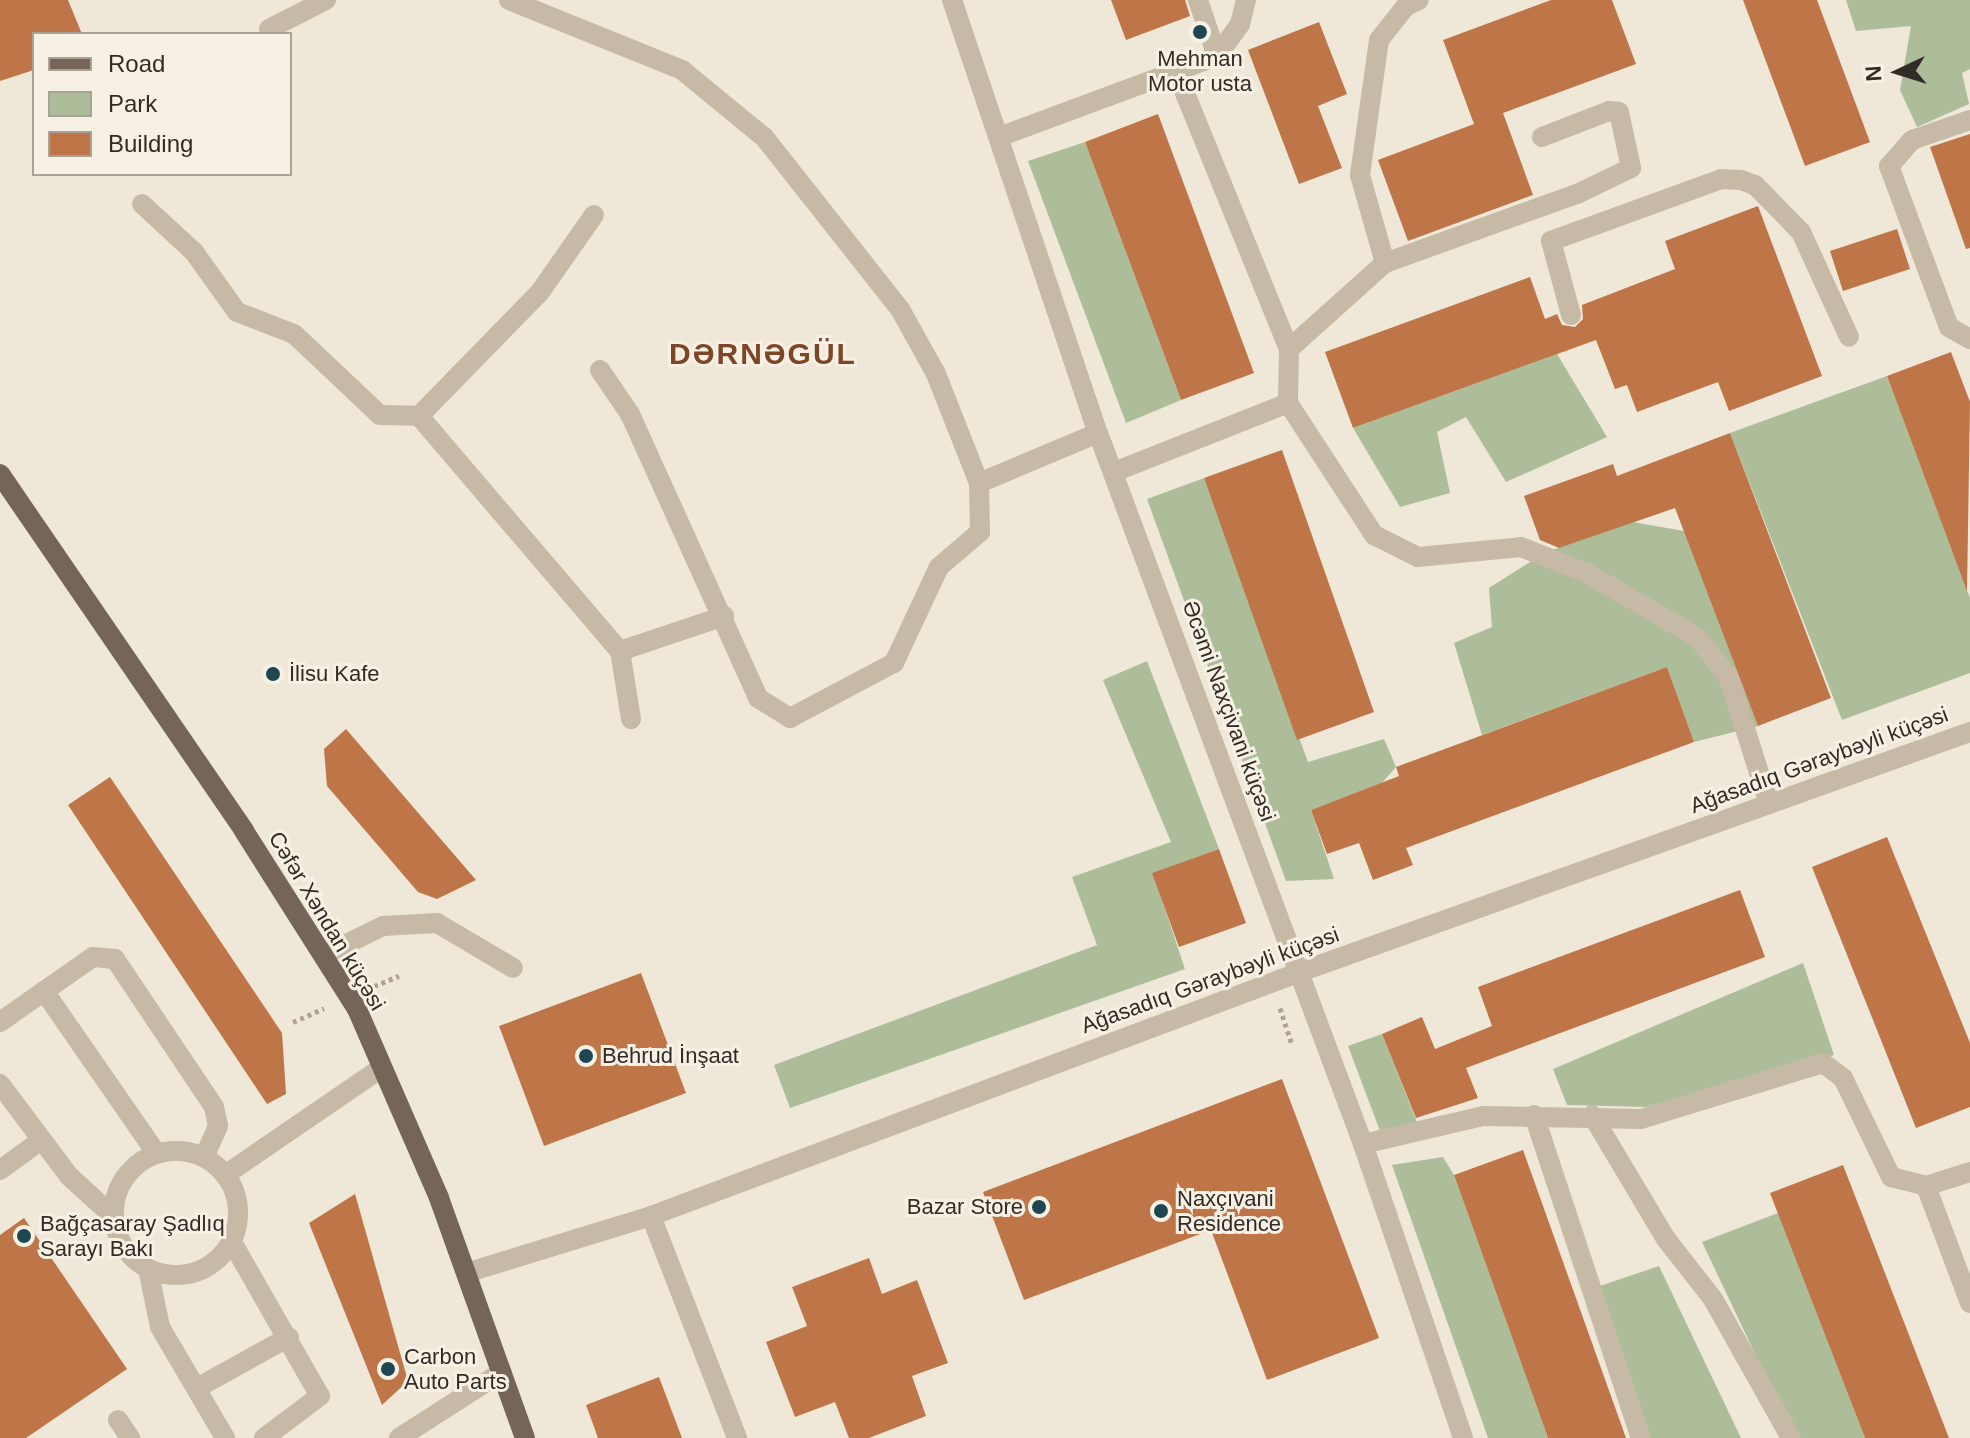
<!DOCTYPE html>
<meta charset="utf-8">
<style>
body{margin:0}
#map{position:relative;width:1970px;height:1438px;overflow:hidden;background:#efe8d9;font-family:Helvetica,sans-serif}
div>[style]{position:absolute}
.green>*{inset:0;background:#adbd9a}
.building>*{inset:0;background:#be7548}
.path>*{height:5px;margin-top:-2.5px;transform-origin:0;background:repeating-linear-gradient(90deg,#b2a390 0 4px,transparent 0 8px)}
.minor>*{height:20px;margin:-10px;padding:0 10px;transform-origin:10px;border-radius:10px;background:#c6b9a6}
.minor>.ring{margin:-10px;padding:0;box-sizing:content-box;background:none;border:20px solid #c6b9a6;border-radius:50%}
.major>*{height:20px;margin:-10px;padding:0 10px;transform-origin:10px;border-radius:10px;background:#746558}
.dots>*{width:22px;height:22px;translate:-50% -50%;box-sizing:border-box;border:4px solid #f7f1e5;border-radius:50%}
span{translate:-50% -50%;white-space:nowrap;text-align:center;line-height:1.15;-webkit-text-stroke:6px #f7f1e5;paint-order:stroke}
.poi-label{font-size:22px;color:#332c26}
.left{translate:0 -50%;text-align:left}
.right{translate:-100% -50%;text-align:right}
.street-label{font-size:22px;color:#332c26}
.district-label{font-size:30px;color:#7d4625;font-weight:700;letter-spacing:2px}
.legend{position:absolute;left:32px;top:32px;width:260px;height:144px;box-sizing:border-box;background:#f7f1e5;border:2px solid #a9a299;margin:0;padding:10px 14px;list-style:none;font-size:24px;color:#332c26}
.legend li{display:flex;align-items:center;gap:16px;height:40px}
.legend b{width:40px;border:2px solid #a9a299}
.north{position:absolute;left:1858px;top:32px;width:80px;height:80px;-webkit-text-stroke:6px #f7f1e5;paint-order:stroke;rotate:266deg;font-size:22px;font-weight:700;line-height:32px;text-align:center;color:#332c26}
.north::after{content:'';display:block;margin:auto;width:28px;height:36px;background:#332c26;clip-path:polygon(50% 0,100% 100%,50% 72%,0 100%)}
</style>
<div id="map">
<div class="green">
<i style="clip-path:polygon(1846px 0,1970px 0,1970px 69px,1962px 73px,1969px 104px,1917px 127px,1900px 90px,1911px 26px,1856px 31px)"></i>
<i style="clip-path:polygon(1085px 142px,1181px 400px,1126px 423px,1028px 161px)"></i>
<i style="clip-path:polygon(1557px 354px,1607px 437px,1506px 482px,1466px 417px,1437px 432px,1450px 493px,1400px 507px,1353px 428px)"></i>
<i style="clip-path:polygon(1887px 376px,1970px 598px,1970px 673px,1842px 720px,1730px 433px)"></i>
<i style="clip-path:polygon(1204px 478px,1308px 762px,1384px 739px,1396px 767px,1382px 783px,1311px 810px,1334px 879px,1286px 881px,1147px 499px)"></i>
<i style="clip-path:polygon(1633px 522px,1684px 531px,1758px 726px,1694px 742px,1667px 667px,1482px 735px,1454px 643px,1492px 627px,1489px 588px,1544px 553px)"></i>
<i style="clip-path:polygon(1147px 661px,1219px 849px,1153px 873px,1185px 969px,790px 1108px,774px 1065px,1097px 945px,1072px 877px,1171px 842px,1103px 680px)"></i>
<i style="clip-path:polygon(1803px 963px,1834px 1055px,1646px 1107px,1567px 1105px,1553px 1069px)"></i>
<i style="clip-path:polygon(1382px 1034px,1417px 1122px,1380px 1131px,1348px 1046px)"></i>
<i style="clip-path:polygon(1443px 1157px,1454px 1175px,1548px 1438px,1488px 1438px,1392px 1165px)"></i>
<i style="clip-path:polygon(1778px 1213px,1865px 1438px,1795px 1438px,1702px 1242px)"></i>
<i style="clip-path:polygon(1659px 1266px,1741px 1438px,1648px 1438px,1594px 1288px)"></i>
</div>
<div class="building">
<i style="clip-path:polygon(0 0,68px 0,82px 34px,34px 34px,34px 70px,0 81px)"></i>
<i style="clip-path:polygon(1111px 0,1185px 0,1190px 16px,1126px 40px)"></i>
<i style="clip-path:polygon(1551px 0,1612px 0,1636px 64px,1503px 113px,1533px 195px,1408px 241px,1378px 160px,1474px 124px,1443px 40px)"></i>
<i style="clip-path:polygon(1743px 0,1817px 0,1870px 142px,1805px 166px)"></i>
<i style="clip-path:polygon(1319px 22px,1347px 94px,1318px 106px,1342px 168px,1299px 184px,1248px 50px)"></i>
<i style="clip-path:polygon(1158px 114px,1254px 373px,1181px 400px,1085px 142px)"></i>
<i style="clip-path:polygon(1970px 134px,1970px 248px,1966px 249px,1930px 147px)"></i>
<i style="clip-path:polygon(1758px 206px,1822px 376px,1729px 411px,1718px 382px,1637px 412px,1627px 385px,1615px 389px,1596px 340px,1353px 428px,1325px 352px,1530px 277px,1545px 319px,1557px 314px,1562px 325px,1575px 327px,1583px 319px,1582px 305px,1675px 269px,1665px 241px)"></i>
<i style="clip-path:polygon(1897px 229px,1910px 269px,1843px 291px,1830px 251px)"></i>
<i style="clip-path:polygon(1951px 352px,1970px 402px,1967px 591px,1887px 376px)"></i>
<i style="clip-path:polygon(1730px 433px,1831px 698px,1758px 726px,1675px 508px,1559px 548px,1540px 540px,1524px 496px,1613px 464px,1617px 476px)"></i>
<i style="clip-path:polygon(1282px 450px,1374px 712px,1297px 740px,1204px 478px)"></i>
<i style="clip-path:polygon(1667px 667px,1694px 742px,1406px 848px,1413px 865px,1373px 880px,1359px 843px,1327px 854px,1311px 810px,1399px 776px,1396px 767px)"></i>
<i style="clip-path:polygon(346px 729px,476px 880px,437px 899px,418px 892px,327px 786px,324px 749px)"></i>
<i style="clip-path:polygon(110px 777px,282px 1033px,286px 1094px,267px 1104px,68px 805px)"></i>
<i style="clip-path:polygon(1887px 837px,1970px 1043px,1970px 1107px,1916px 1128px,1812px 867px)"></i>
<i style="clip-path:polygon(1219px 849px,1246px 923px,1179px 947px,1152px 873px)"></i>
<i style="clip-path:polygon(1740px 890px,1765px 957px,1466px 1068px,1478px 1098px,1416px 1118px,1382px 1034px,1422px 1017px,1435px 1049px,1492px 1026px,1478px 987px)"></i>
<i style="clip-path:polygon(641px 973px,686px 1093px,544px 1146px,499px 1026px)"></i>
<i style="clip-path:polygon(1282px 1079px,1379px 1338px,1267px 1380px,1211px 1230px,1024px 1300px,983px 1192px)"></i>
<i style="clip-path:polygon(1523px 1150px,1626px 1438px,1548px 1438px,1454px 1175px)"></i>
<i style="clip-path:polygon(1843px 1165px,1949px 1438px,1865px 1438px,1770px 1193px)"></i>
<i style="clip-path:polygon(355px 1194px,408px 1381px,382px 1405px,309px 1223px)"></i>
<i style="clip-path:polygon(24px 1218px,127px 1369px,26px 1438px,0 1438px,0 1235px)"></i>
<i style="clip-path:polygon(869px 1258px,882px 1294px,917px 1280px,948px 1363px,912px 1376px,926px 1416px,869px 1438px,849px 1438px,835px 1402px,795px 1417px,766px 1342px,807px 1326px,792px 1287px)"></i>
<i style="clip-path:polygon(659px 1377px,682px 1438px,598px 1438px,586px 1405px)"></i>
</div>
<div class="path">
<i style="left:374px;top:986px;width:27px;rotate:-22deg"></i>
<i style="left:1280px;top:1008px;width:39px;rotate:72deg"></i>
<i style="left:293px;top:1022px;width:34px;rotate:-24deg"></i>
</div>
<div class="minor">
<i style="left:509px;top:0;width:187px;rotate:22deg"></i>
<i style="left:682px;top:70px;width:106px;rotate:39.3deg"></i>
<i style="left:764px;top:137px;width:219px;rotate:51.7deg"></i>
<i style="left:900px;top:309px;width:74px;rotate:61deg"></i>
<i style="left:936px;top:374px;width:117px;rotate:68.5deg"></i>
<i style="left:952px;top:0;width:457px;rotate:71.4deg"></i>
<i style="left:1098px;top:433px;width:759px;rotate:69.56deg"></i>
<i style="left:1363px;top:1144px;width:311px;rotate:71.2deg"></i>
<i style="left:1198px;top:0;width:59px;rotate:71.3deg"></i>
<i style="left:269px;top:29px;width:64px;rotate:-27deg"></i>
<i style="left:1176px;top:71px;width:300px;rotate:67.9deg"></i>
<i style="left:1289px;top:349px;width:54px;rotate:91.1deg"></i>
<i style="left:1288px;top:403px;width:158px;rotate:56.9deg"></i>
<i style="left:1374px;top:535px;width:49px;rotate:26.6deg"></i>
<i style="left:1418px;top:557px;width:103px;rotate:-5.5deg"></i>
<i style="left:1521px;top:547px;width:71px;rotate:21.5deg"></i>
<i style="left:1587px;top:573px;width:127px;rotate:30.2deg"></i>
<i style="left:1697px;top:637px;width:52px;rotate:52deg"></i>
<i style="left:1729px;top:678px;width:132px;rotate:72.4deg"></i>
<i style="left:1970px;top:120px;width:61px;rotate:161deg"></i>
<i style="left:1912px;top:140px;width:35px;rotate:131deg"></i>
<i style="left:1889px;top:166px;width:172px;rotate:69.6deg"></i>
<i style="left:1949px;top:327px;width:24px;rotate:30deg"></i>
<i style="left:999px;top:137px;width:233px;rotate:-20.4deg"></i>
<i style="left:1217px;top:56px;width:39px;rotate:-54deg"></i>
<i style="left:1240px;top:24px;width:25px;rotate:-76deg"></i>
<i style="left:142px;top:204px;width:71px;rotate:42.7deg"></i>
<i style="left:194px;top:252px;width:74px;rotate:54.4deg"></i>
<i style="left:237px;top:312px;width:61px;rotate:21.1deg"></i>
<i style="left:294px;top:334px;width:118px;rotate:43.3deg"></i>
<i style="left:380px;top:415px;width:39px;rotate:1deg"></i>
<i style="left:419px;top:416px;width:309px;rotate:49.5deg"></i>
<i style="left:620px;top:651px;width:69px;rotate:80.8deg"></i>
<i style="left:1385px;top:263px;width:91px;rotate:-105.9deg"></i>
<i style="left:1360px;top:175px;width:136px;rotate:-82deg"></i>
<i style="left:1379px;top:40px;width:43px;rotate:-51.5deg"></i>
<i style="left:1406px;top:6px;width:14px;rotate:-25deg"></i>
<i style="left:1571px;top:315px;width:77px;rotate:-105.1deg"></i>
<i style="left:1551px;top:241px;width:181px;rotate:-20deg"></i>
<i style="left:1721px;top:179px;width:20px;rotate:3deg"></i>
<i style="left:1741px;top:180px;width:15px;rotate:20deg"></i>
<i style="left:1755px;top:185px;width:66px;rotate:45.6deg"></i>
<i style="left:1801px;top:232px;width:115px;rotate:65.4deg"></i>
<i style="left:1289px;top:349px;width:129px;rotate:-41.9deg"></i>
<i style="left:1385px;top:263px;width:204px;rotate:-19.8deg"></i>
<i style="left:1577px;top:194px;width:60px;rotate:-25.7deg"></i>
<i style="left:1631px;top:168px;width:57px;rotate:-102.1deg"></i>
<i style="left:1619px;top:112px;width:10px;rotate:-174deg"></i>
<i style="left:1609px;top:111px;width:72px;rotate:158.8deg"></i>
<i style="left:600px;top:370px;width:53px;rotate:55.7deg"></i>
<i style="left:630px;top:414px;width:312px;rotate:65.7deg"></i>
<i style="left:758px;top:698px;width:38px;rotate:32deg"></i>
<i style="left:790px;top:718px;width:118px;rotate:-27.9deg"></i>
<i style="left:894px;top:663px;width:106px;rotate:-64.9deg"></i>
<i style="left:939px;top:567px;width:54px;rotate:-40.5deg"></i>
<i style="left:980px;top:532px;width:49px;rotate:-91.2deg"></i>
<i style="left:979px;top:483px;width:129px;rotate:-22.8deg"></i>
<i style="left:419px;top:416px;width:173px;rotate:-45.7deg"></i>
<i style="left:540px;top:292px;width:94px;rotate:-55deg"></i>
<i style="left:1114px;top:472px;width:187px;rotate:-21.6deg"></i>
<i style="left:620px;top:651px;width:110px;rotate:-18.6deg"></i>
<i style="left:324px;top:955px;width:66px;rotate:-26.2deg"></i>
<i style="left:383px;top:926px;width:54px;rotate:-3.2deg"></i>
<i style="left:437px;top:923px;width:88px;rotate:30.6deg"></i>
<i style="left:44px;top:991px;width:198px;rotate:55.3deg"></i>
<i style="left:0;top:1022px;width:113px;rotate:-35deg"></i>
<i style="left:93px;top:957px;width:22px;rotate:5deg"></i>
<i style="left:115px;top:959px;width:178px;rotate:56.2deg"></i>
<i style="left:214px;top:1107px;width:19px;rotate:78deg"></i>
<i style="left:218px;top:1126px;width:34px;rotate:114deg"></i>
<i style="left:0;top:1084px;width:115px;rotate:53.1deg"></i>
<i style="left:69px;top:1176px;width:61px;rotate:42.3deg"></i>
<i style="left:1534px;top:1115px;width:340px;rotate:71.7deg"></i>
<i style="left:1592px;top:1115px;width:144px;rotate:59.2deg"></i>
<i style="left:1666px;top:1239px;width:76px;rotate:51.9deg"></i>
<i style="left:1713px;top:1299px;width:159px;rotate:60.7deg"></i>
<i style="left:1363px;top:1144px;width:123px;rotate:-13.1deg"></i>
<i style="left:1483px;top:1116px;width:158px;rotate:1.1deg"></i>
<i style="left:1641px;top:1119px;width:190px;rotate:-17.1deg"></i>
<i style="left:1823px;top:1063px;width:25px;rotate:37deg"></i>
<i style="left:1843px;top:1078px;width:110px;rotate:64.1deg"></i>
<i style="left:1891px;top:1177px;width:36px;rotate:14deg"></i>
<i style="left:1926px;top:1186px;width:46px;rotate:-17.7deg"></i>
<i class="ring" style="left:114px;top:1151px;width:104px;height:104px"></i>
<i style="left:0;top:1170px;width:49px;rotate:-35.9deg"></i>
<i style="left:225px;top:1175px;width:189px;rotate:-34.4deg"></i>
<i style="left:1926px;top:1186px;width:125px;rotate:69.4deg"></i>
<i style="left:651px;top:1216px;width:238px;rotate:68.8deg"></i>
<i style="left:232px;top:1242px;width:177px;rotate:60.3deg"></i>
<i style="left:320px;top:1396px;width:70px;rotate:143.1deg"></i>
<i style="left:148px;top:1269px;width:59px;rotate:78.3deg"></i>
<i style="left:160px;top:1327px;width:129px;rotate:59.6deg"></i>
<i style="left:466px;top:1273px;width:194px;rotate:-17.1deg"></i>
<i style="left:651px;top:1216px;width:693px;rotate:-20.6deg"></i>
<i style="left:1300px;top:972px;width:712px;rotate:-19.71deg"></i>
<i style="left:197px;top:1388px;width:105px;rotate:-29deg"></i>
<i style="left:118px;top:1420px;width:22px;rotate:56deg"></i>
<i style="left:399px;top:1438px;width:122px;rotate:-32.7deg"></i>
</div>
<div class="major">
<i style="left:0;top:474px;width:432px;rotate:55.6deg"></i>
<i style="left:244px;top:831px;width:211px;rotate:57.6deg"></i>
<i style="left:357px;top:1009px;width:206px;rotate:66.5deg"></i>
<i style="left:439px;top:1198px;width:255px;rotate:70.3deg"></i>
</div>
<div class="dots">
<i style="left:1200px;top:32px;background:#1f4751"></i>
<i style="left:273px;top:674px;background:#1f4751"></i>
<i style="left:586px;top:1056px;background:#1f4751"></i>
<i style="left:1039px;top:1207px;background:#1f4751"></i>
<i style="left:1161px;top:1211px;background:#1f4751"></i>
<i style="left:24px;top:1236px;background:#1f4751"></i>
<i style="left:388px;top:1369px;background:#1f4751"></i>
</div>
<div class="poi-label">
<span style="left:1200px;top:71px">Mehman<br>Motor usta</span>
<span class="left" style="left:289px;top:674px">İlisu Kafe</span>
<span class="left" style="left:602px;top:1056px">Behrud İnşaat</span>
<span class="left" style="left:1177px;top:1211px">Naxçıvani<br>Residence</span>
<span class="right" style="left:1023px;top:1207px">Bazar Store</span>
<span class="left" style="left:40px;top:1236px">Bağçasaray Şadlıq<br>Sarayı Bakı</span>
<span class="left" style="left:404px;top:1369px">Carbon<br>Auto Parts</span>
</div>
<div class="street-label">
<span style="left:1229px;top:711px;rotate:70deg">Əcəmi Naxçivani küçəsi</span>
<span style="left:1819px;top:760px;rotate:-20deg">Ağasadıq Gəraybəyli küçəsi</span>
<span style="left:327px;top:921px;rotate:59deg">Cəfər Xəndan küçəsi</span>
<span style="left:1210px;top:980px;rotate:-20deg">Ağasadıq Gəraybəyli küçəsi</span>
</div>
<div class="district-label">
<span style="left:763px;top:354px">DƏRNƏGÜL</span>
</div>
<ul class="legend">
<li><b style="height:10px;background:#746558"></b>Road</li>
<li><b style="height:22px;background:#adbd9a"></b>Park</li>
<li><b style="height:22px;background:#be7548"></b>Building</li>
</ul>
<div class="north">N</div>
</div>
